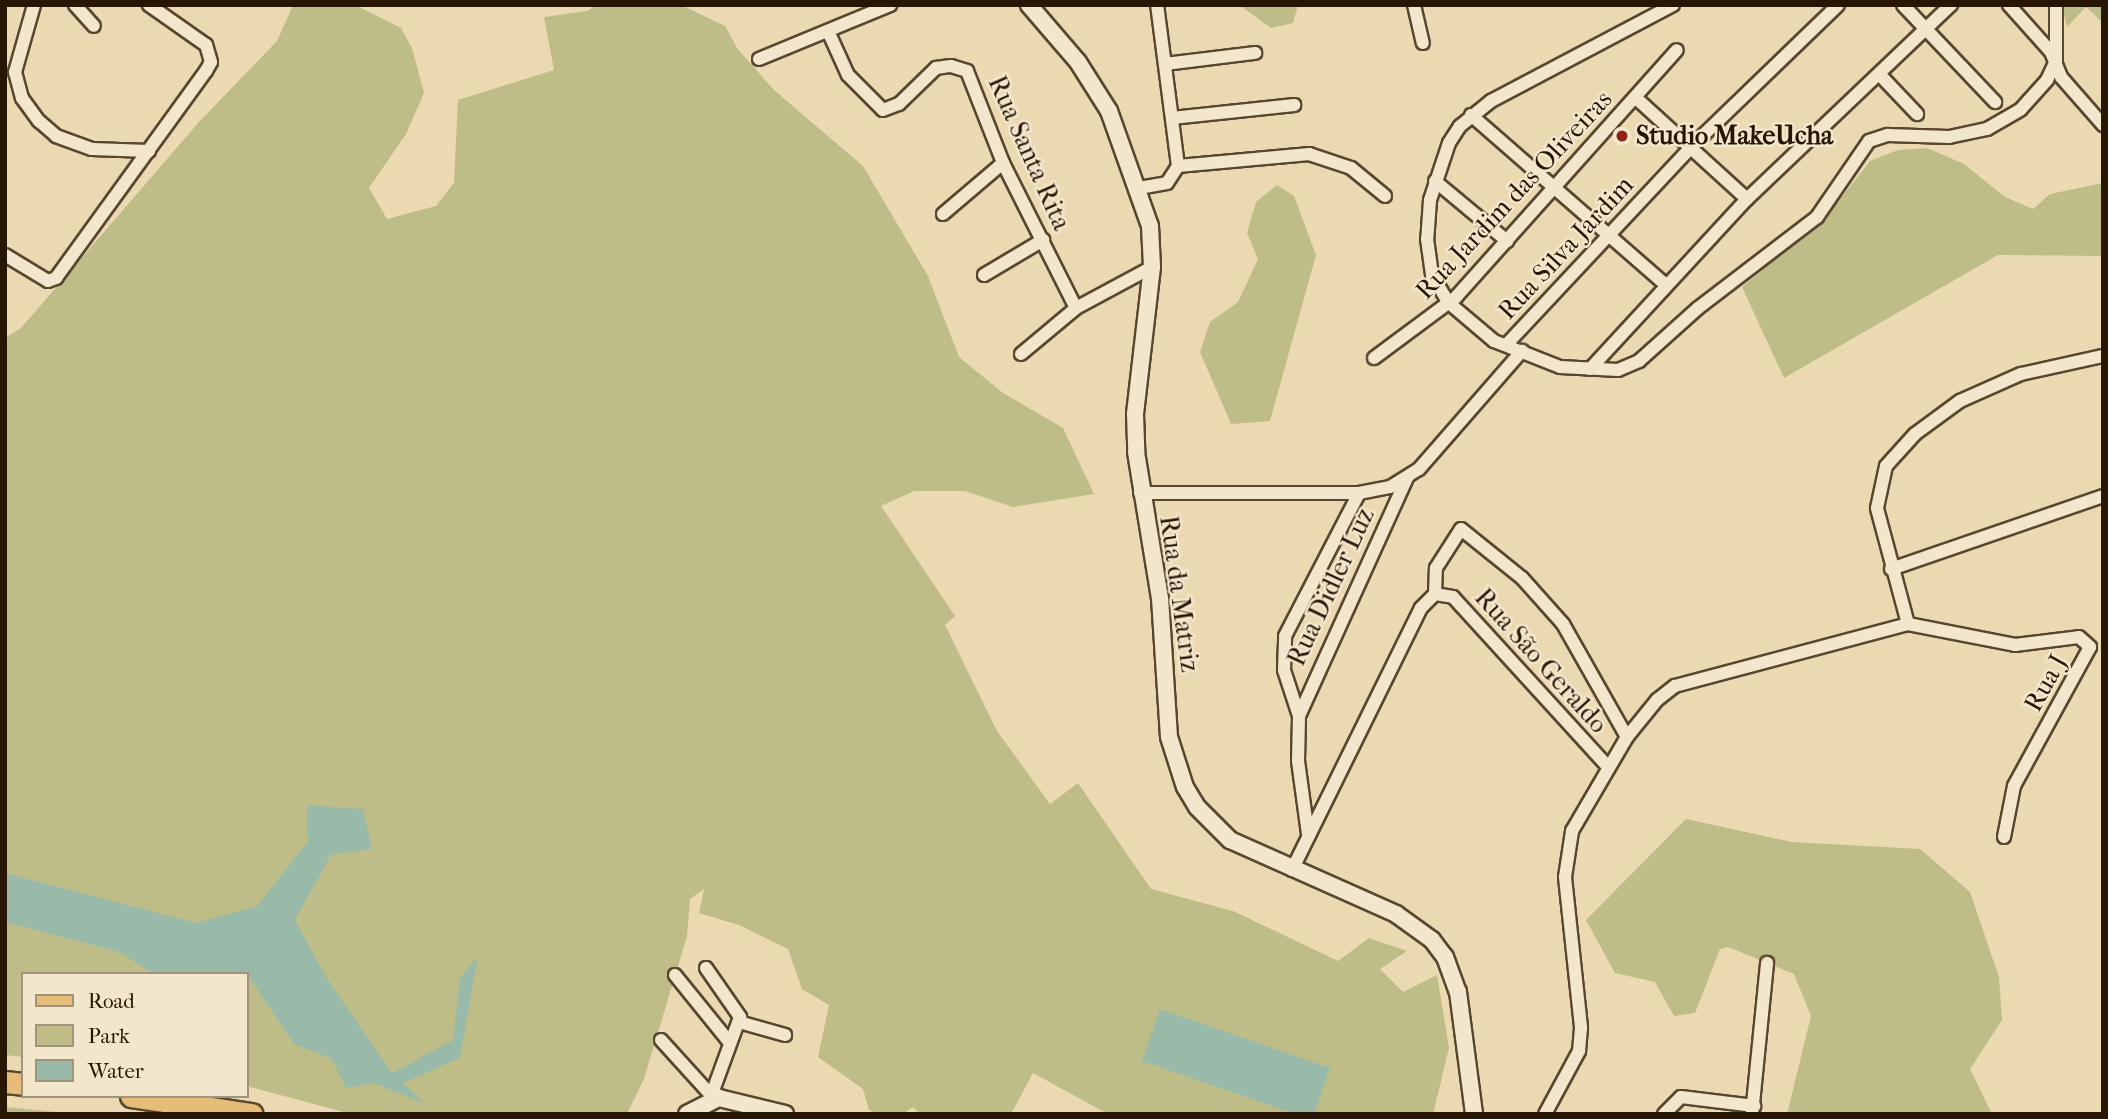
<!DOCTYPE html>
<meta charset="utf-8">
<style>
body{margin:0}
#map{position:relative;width:2108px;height:1119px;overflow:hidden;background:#ebd9b2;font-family:"IM FELL French Canon",serif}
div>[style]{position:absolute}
.green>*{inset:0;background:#bebd87}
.water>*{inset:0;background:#99baa8}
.roads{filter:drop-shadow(2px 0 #58472f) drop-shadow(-2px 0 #58472f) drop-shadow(0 2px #58472f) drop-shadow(0 -2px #58472f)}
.minor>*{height:12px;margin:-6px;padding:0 6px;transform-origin:6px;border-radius:6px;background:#f2e6cd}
.tertiary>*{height:16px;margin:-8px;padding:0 8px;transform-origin:8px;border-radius:8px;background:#f2e6cd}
.primary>*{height:21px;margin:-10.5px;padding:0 10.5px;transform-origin:10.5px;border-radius:10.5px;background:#e6bc79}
.dots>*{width:19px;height:19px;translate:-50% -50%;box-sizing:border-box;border:4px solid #f2e6cd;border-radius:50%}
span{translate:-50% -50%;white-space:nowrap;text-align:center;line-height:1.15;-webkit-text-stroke:5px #f2e6cd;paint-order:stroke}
.poi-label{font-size:26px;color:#271603;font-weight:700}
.left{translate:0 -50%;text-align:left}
.street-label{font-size:26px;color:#271603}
.frame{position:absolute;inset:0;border:7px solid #271603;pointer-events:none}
.legend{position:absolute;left:21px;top:972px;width:228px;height:126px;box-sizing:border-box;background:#f2e6cd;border:2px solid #a1937c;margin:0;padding:9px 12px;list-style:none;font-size:21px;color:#271603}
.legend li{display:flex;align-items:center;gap:14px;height:35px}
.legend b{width:35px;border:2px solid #a1937c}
</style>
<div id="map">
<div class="green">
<i style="clip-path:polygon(293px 5px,355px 5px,401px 28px,412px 48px,424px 93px,406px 134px,369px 188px,387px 219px,436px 206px,454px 183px,458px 100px,554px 70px,544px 17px,587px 11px,597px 5px,681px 5px,725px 26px,737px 48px,774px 90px,863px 166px,928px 276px,959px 357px,1003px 393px,1063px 428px,1094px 494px,1013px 507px,965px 491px,914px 491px,881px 506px,955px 616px,945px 625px,997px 731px,1050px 804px,1078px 783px,1151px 889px,1233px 911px,1338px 961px,1369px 938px,1407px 951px,1380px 969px,1403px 992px,1437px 975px,1449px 1048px,1433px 1114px,1108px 1114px,1033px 1073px,1011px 1114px,920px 1114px,913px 1107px,903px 1114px,877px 1114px,869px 1110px,863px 1089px,818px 1057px,829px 1005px,802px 989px,788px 949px,739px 925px,699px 913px,704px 889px,690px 899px,687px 936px,644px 1079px,627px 1114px,351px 1114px,247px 1086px,247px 974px,23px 974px,23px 1057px,5px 1055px,5px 338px,21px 328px,199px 122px,277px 41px)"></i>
<i style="clip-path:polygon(1239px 5px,1298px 5px,1293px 23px,1271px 28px)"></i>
<i style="clip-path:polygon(2062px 5px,2103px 5px,2103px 23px,2086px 7px,2067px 27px)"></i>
<i style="clip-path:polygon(1927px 148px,1964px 164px,2005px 197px,2033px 209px,2050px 194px,2103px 183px,2103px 256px,1998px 255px,1784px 378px,1742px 287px,1826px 217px,1870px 161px,1898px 150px)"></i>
<i style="clip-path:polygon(1277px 185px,1294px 196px,1316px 255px,1270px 421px,1231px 424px,1200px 352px,1210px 322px,1238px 302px,1258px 259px,1247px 233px,1256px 202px)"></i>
<i style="clip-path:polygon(1686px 819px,1792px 842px,1920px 849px,1970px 892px,1999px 977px,2002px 1020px,1970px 1069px,1992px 1114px,1787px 1114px,1811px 1016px,1794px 974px,1728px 947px,1720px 949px,1695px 1013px,1674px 1016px,1655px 982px,1615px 973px,1586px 920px)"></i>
<i style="clip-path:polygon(5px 1107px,78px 1114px,5px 1114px)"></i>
</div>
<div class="water">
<i style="clip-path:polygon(307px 805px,363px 809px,372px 849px,331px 855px,295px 920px,326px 977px,392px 1073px,453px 1040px,460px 978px,478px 956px,460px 1058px,403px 1083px,425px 1104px,374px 1083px,346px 1088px,332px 1059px,294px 1044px,247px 974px,153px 974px,120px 952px,5px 922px,5px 873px,196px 923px,257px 906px,308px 841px)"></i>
<i style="clip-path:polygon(1160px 1009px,1330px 1068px,1314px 1114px,1295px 1114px,1142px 1061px)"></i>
</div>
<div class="roads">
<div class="minor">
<i style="left:34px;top:5px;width:70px;rotate:105.8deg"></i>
<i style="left:15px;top:72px;width:27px;rotate:75deg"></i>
<i style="left:22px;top:98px;width:29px;rotate:54deg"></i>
<i style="left:39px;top:121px;width:23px;rotate:41deg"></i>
<i style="left:56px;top:136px;width:38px;rotate:20deg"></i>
<i style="left:92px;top:149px;width:57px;rotate:2deg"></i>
<i style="left:75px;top:5px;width:28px;rotate:48deg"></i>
<i style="left:1414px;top:5px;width:39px;rotate:77deg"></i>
<i style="left:1673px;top:5px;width:206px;rotate:152.2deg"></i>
<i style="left:1491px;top:101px;width:40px;rotate:141deg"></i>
<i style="left:1460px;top:126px;width:20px;rotate:123deg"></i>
<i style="left:1449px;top:143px;width:60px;rotate:108.4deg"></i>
<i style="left:1430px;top:200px;width:39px;rotate:94deg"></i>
<i style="left:1427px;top:239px;width:36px;rotate:82deg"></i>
<i style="left:1432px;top:275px;width:33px;rotate:59deg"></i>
<i style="left:1449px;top:303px;width:59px;rotate:40.2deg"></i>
<i style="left:1494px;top:341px;width:71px;rotate:21.5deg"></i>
<i style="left:1560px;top:367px;width:58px;rotate:3deg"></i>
<i style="left:1618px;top:370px;width:23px;rotate:-23deg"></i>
<i style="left:1639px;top:361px;width:79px;rotate:-41.9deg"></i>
<i style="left:1698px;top:308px;width:150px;rotate:-37.4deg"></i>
<i style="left:1817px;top:217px;width:92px;rotate:-55.6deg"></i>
<i style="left:1869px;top:141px;width:20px;rotate:-18deg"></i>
<i style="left:1888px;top:135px;width:61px;rotate:1.9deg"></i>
<i style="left:1949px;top:137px;width:39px;rotate:-12deg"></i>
<i style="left:1987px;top:129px;width:39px;rotate:-30deg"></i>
<i style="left:2021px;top:109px;width:39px;rotate:-48deg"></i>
<i style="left:2047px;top:80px;width:21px;rotate:-65deg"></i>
<i style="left:2056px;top:61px;width:56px;rotate:-90deg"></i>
<i style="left:1903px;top:5px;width:134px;rotate:46.5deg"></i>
<i style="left:2009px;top:5px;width:63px;rotate:48.2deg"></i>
<i style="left:2051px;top:52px;width:27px;rotate:68deg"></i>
<i style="left:2061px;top:77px;width:64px;rotate:48.8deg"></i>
<i style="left:828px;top:31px;width:48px;rotate:65.6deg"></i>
<i style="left:848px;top:75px;width:49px;rotate:45deg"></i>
<i style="left:883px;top:110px;width:17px;rotate:-21deg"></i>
<i style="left:899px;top:104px;width:52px;rotate:-44.2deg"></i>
<i style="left:936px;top:68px;width:15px;rotate:-8deg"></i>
<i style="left:951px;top:66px;width:17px;rotate:17deg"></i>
<i style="left:967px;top:71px;width:99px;rotate:68.6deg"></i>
<i style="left:1003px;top:163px;width:162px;rotate:63.3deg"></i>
<i style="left:759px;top:59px;width:142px;rotate:-22.4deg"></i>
<i style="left:1165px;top:64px;width:91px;rotate:-7deg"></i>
<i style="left:1880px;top:75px;width:54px;rotate:46.5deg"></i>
<i style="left:1636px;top:98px;width:150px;rotate:42.3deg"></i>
<i style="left:1471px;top:115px;width:259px;rotate:41.1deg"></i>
<i style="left:1172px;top:118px;width:123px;rotate:-6.1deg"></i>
<i style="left:1178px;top:166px;width:132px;rotate:-5.2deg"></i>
<i style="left:1309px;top:154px;width:44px;rotate:18.4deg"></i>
<i style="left:1351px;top:168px;width:44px;rotate:39.5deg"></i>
<i style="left:1435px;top:181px;width:94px;rotate:39.8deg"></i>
<i style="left:1139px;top:188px;width:28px;rotate:-10deg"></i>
<i style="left:1167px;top:183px;width:20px;rotate:-57deg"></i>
<i style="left:1178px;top:166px;width:162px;rotate:-97.4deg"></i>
<i style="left:943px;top:214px;width:79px;rotate:-40.4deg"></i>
<i style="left:5px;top:255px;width:50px;rotate:31.2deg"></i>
<i style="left:48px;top:281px;width:9px;rotate:-21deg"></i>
<i style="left:56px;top:278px;width:256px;rotate:-54.1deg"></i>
<i style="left:206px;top:71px;width:10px;rotate:-61deg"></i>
<i style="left:211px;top:62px;width:18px;rotate:-106deg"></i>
<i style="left:206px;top:45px;width:70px;rotate:-144.9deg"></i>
<i style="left:984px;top:275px;width:69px;rotate:-30.7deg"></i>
<i style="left:1506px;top:345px;width:271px;rotate:-46.9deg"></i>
<i style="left:1691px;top:147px;width:204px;rotate:-44deg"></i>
<i style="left:1021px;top:354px;width:72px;rotate:-39.9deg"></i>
<i style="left:1076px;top:308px;width:86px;rotate:-28.3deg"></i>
<i style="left:1374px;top:358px;width:102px;rotate:-36.6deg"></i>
<i style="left:1456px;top:297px;width:331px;rotate:-48.2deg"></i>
<i style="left:1590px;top:369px;width:231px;rotate:-47.3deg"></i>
<i style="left:1747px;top:199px;width:282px;rotate:-43.6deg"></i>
<i style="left:1140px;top:493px;width:219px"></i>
<i style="left:1359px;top:493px;width:32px;rotate:-11deg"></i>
<i style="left:1390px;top:487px;width:34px;rotate:-32deg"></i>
<i style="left:1419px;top:469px;width:157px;rotate:-48.9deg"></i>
<i style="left:1891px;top:569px;width:224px;rotate:-19deg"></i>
<i style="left:1435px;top:594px;width:26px;rotate:-88deg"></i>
<i style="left:1436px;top:568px;width:46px;rotate:-57.3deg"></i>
<i style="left:1461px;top:529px;width:78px;rotate:38.8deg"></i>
<i style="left:1522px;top:578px;width:62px;rotate:48.3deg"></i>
<i style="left:1563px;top:624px;width:130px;rotate:60.5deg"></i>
<i style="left:1435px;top:594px;width:18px;rotate:9deg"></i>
<i style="left:1453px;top:597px;width:231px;rotate:47.6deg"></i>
<i style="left:1908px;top:624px;width:109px;rotate:11.1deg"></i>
<i style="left:2015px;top:645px;width:64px;rotate:-7.1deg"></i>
<i style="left:2079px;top:637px;width:15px;rotate:42deg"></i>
<i style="left:2090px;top:647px;width:158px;rotate:118.7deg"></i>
<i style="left:2014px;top:786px;width:52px;rotate:101.1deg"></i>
<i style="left:1299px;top:716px;width:48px;rotate:-108.1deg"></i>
<i style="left:1284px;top:670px;width:34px;rotate:-88deg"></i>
<i style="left:1285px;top:636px;width:161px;rotate:-62.6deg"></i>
<i style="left:1308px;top:834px;width:74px;rotate:-97.8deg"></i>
<i style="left:1298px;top:761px;width:45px;rotate:-88.7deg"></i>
<i style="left:1299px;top:716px;width:261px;rotate:-65.6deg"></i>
<i style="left:1292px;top:870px;width:292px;rotate:-63.8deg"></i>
<i style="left:1421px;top:608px;width:20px;rotate:-45deg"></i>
<i style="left:706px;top:968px;width:60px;rotate:55.2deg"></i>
<i style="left:740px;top:1017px;width:87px;rotate:110.1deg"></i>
<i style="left:675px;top:975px;width:87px;rotate:51deg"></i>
<i style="left:739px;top:1022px;width:48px;rotate:15.8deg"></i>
<i style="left:661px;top:1040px;width:73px;rotate:47.8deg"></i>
<i style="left:1545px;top:1114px;width:72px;rotate:-61.6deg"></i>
<i style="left:1579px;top:1051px;width:24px;rotate:-85deg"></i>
<i style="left:1581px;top:1027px;width:151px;rotate:-96.1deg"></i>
<i style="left:1565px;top:877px;width:47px;rotate:-81.3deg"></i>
<i style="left:1572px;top:831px;width:109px;rotate:-59.7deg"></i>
<i style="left:1627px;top:737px;width:48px;rotate:-51deg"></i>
<i style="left:1657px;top:700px;width:23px;rotate:-38deg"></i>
<i style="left:1675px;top:686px;width:241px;rotate:-14.9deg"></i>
<i style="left:1908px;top:624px;width:120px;rotate:-105deg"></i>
<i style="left:1877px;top:508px;width:43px;rotate:-77.9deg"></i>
<i style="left:1886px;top:466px;width:43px;rotate:-47.8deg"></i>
<i style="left:1915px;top:434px;width:56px;rotate:-36.3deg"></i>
<i style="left:1960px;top:401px;width:67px;rotate:-23.9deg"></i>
<i style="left:2021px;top:374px;width:84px;rotate:-12.4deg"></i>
<i style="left:1664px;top:1114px;width:24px;rotate:-45deg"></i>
<i style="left:1681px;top:1097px;width:74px;rotate:7deg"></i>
<i style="left:1752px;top:1114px;width:152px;rotate:-84.3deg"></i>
</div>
<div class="tertiary">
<i style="left:1029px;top:5px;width:75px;rotate:49.3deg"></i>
<i style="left:1078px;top:62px;width:58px;rotate:57.7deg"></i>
<i style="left:1109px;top:111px;width:122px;rotate:70.4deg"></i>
<i style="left:1150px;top:226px;width:41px;rotate:87.2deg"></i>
<i style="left:1152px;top:267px;width:148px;rotate:96.6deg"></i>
<i style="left:1135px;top:414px;width:38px;rotate:88deg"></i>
<i style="left:1136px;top:452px;width:148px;rotate:80.7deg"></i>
<i style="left:1160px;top:598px;width:139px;rotate:86.3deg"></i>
<i style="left:1169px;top:737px;width:52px;rotate:72.3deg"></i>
<i style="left:1185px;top:787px;width:23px;rotate:59deg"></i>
<i style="left:1197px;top:807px;width:47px;rotate:45deg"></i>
<i style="left:1230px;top:840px;width:182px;rotate:24deg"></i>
<i style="left:1396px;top:914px;width:44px;rotate:35.8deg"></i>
<i style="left:1432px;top:940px;width:21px;rotate:53deg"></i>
<i style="left:1445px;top:957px;width:37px;rotate:70deg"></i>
<i style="left:1458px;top:992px;width:123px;rotate:82.5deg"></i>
<i style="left:687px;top:1114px;width:36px;rotate:-27deg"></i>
<i style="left:719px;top:1098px;width:68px;rotate:13.6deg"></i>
</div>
<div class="primary">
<i style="left:5px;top:1082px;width:18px;rotate:6deg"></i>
<i style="left:131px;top:1096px;width:122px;rotate:8.5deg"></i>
</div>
</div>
<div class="dots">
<i style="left:1622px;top:136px;background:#8f2418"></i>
</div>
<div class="poi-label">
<span class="left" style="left:1636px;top:136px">Studio MakeUcha</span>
</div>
<div class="street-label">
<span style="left:1029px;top:153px;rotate:66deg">Rua Santa Rita</span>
<span style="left:1514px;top:195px;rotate:-47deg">Rua Jardim das Oliveiras</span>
<span style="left:1566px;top:248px;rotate:-47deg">Rua Silva Jardim</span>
<span style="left:1331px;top:587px;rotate:-65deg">Rua Didler Luz</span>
<span style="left:1179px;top:594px;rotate:82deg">Rua da Matriz</span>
<span style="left:1541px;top:661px;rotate:48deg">Rua São Geraldo</span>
<span style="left:2046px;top:683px;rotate:-61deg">Rua J</span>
</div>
<div class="frame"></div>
<ul class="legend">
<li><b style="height:9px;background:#e6bc79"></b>Road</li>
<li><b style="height:19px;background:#bebd87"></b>Park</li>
<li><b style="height:19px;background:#99baa8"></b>Water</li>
</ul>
</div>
